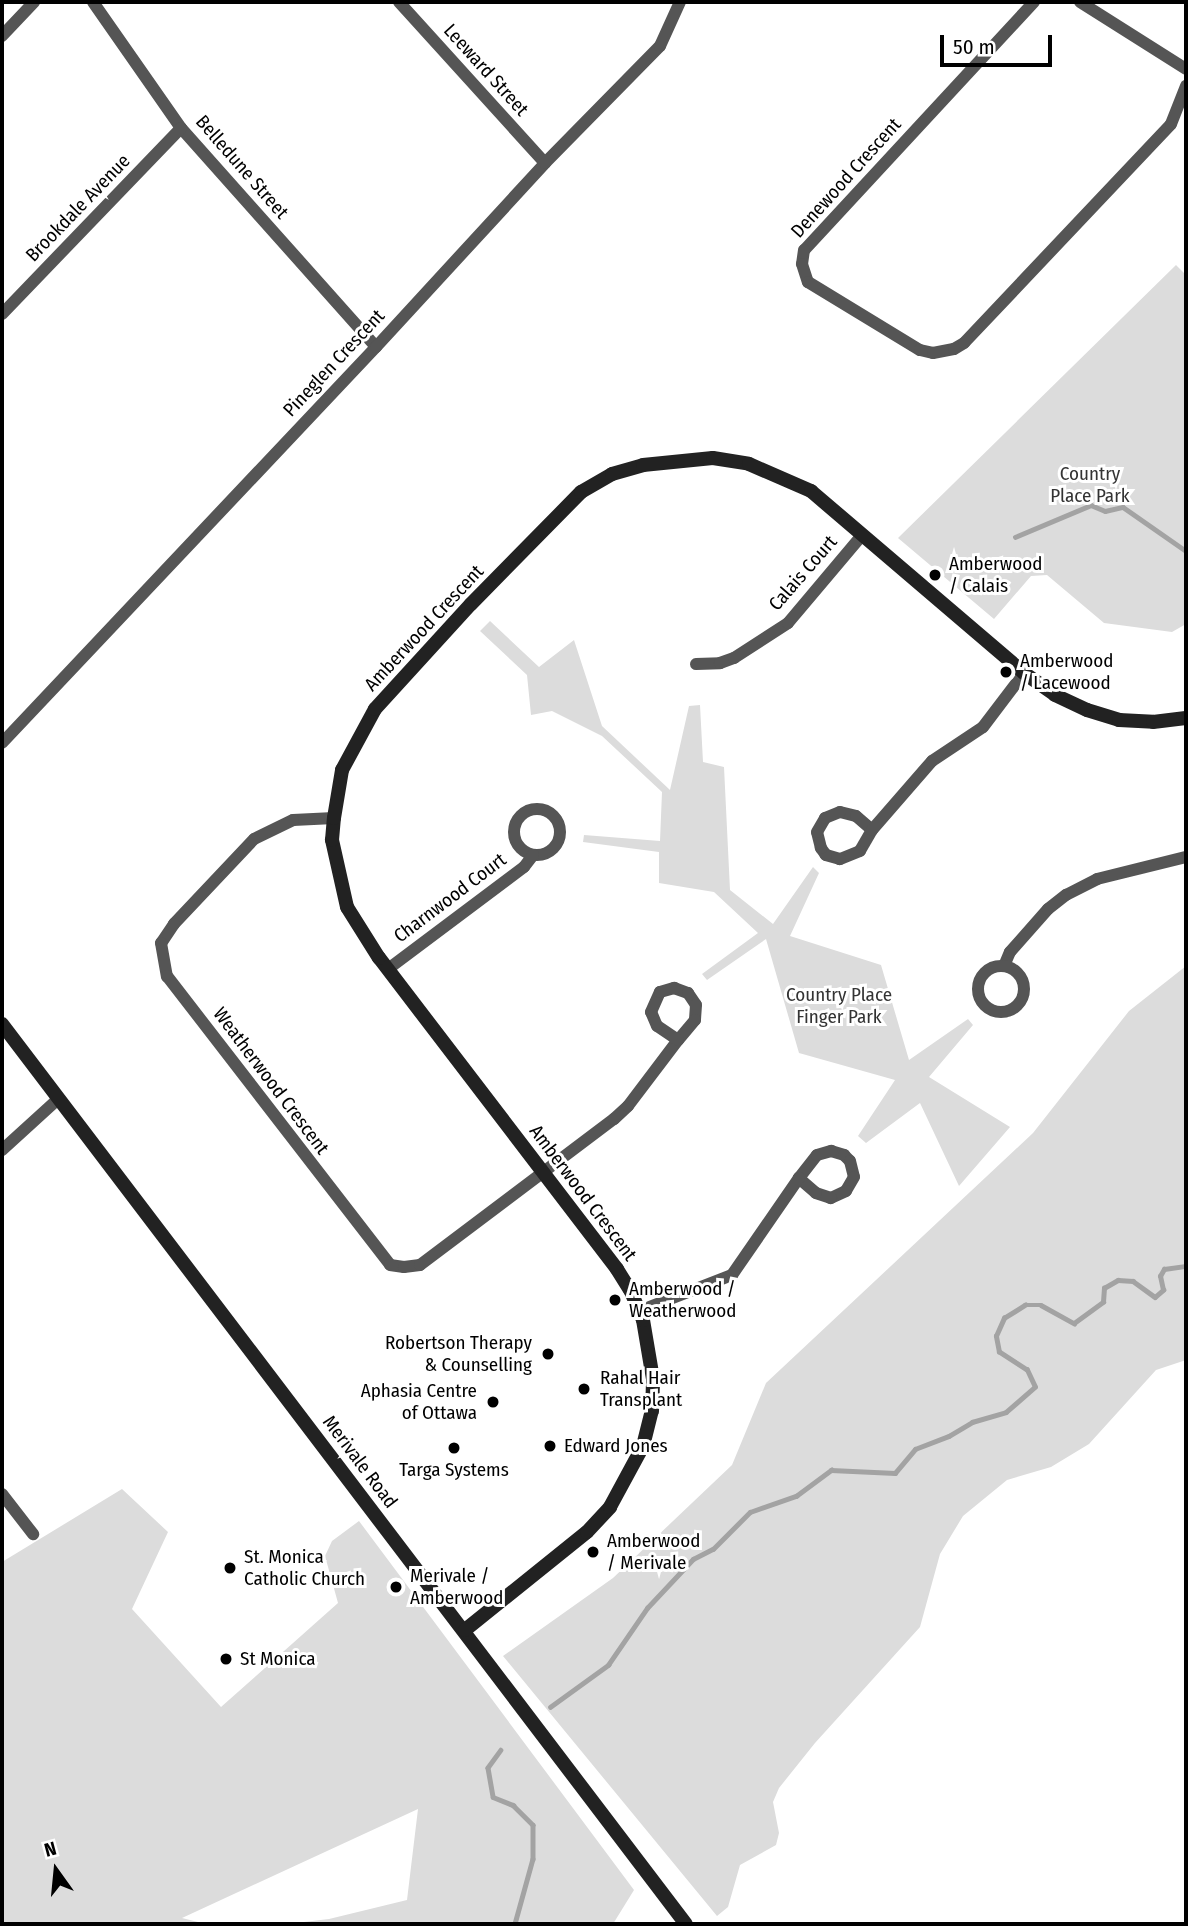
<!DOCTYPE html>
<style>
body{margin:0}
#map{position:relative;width:1188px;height:1926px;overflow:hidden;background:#fff;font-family:"Fira Sans Condensed",sans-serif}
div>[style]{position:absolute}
.green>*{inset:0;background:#dcdcdc}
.stream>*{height:4.5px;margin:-2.25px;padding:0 2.25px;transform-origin:2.25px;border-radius:2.25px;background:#a3a3a3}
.street>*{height:12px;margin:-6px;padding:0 6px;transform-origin:6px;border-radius:6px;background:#555}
.street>.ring{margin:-6px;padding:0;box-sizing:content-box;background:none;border:12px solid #555;border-radius:50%}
.secondary>*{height:14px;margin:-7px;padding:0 7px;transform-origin:7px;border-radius:7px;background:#222}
.dots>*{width:19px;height:19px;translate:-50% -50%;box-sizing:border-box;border:4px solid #fff;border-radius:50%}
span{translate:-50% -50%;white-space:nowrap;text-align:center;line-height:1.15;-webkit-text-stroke:6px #fff;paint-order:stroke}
.street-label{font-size:19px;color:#000}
.park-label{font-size:19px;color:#333}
.poi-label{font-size:19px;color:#000}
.left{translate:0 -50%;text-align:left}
.right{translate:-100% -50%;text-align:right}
.frame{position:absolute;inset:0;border:4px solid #000;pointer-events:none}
.north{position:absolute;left:21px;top:1835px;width:70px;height:70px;-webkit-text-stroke:5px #fff;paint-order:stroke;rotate:345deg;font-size:19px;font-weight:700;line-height:28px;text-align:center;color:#000}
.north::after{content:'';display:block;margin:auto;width:24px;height:32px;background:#000;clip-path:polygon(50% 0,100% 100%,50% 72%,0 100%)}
.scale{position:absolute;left:940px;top:35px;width:112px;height:32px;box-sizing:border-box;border:4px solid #000;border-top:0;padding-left:9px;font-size:21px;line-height:24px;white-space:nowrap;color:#000;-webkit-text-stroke:5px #fff;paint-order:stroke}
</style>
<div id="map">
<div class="green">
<i style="clip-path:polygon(1176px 265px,1186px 275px,1186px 624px,1172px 632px,1104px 623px,1047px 575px,1031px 576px,994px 619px,898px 538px)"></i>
<i style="clip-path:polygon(490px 621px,539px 667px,574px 640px,602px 726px,670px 790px,689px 706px,700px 705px,703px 762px,724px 767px,730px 890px,773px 924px,813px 867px,819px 873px,790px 936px,881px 965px,909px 1060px,968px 1019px,973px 1025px,929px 1077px,1010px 1127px,959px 1186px,920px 1103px,866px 1143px,858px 1136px,895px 1080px,799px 1053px,766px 939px,707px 980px,702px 974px,758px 933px,714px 892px,659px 883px,659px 852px,583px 842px,584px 835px,660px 841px,662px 792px,602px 736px,552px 711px,531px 715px,527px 675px,480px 631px)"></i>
<i style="clip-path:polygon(1186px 966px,1186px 1360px,1156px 1370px,1089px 1444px,1051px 1467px,1007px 1480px,963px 1516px,940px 1554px,920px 1627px,815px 1743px,779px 1788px,773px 1802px,779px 1833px,776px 1845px,740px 1865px,728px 1907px,717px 1916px,503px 1656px,613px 1578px,732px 1465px,766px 1383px,1033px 1133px,1129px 1011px)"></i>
<i style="clip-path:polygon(122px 1489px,168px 1532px,132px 1609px,221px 1707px,338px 1603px,325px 1556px,332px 1541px,359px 1521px,634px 1890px,613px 1924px,287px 1924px,329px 1919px,407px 1900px,418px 1809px,182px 1918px,206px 1924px,2px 1924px,2px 1562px)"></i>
</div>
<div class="stream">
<i style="left:1015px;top:537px;width:82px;rotate:-22.8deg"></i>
<i style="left:1091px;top:505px;width:15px;rotate:23deg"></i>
<i style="left:1105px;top:511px;width:18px;rotate:-13deg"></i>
<i style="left:1123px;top:507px;width:77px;rotate:34.9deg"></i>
<i style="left:550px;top:1707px;width:72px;rotate:-35.9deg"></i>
<i style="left:608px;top:1665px;width:69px;rotate:-55.6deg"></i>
<i style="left:647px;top:1608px;width:67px;rotate:-46.8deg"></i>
<i style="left:693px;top:1559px;width:22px;rotate:-27deg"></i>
<i style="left:713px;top:1549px;width:52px;rotate:-45deg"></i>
<i style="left:750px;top:1512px;width:49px;rotate:-19.2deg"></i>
<i style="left:796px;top:1496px;width:44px;rotate:-36.6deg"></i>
<i style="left:831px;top:1470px;width:64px;rotate:2.7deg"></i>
<i style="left:895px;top:1473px;width:31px;rotate:-50deg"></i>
<i style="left:915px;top:1449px;width:36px;rotate:-21deg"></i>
<i style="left:949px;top:1436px;width:27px;rotate:-31deg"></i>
<i style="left:972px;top:1422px;width:35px;rotate:-16deg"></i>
<i style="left:1006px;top:1412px;width:38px;rotate:-41deg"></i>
<i style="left:1035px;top:1387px;width:19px;rotate:-115deg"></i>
<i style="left:1027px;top:1370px;width:33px;rotate:-147deg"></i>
<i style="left:999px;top:1352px;width:16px;rotate:-101deg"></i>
<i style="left:996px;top:1336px;width:20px;rotate:-66deg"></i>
<i style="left:1004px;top:1318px;width:25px;rotate:-32deg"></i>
<i style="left:1025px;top:1305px;width:16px"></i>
<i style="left:1041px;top:1305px;width:38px;rotate:29deg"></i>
<i style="left:1074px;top:1323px;width:36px;rotate:-36deg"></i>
<i style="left:1103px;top:1302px;width:14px;rotate:-86deg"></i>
<i style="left:1104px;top:1288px;width:16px;rotate:-30deg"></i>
<i style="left:1118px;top:1280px;width:15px;rotate:4deg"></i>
<i style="left:1133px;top:1281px;width:27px;rotate:36deg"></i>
<i style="left:1155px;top:1297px;width:11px;rotate:-41deg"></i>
<i style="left:1163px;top:1290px;width:14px;rotate:-102deg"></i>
<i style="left:1160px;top:1276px;width:8px;rotate:-60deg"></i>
<i style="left:1164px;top:1269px;width:22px;rotate:-8deg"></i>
<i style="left:501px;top:1750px;width:22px;rotate:126deg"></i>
<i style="left:488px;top:1768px;width:29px;rotate:80deg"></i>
<i style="left:493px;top:1797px;width:22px;rotate:22deg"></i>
<i style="left:513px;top:1805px;width:28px;rotate:45deg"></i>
<i style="left:533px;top:1825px;width:34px;rotate:90deg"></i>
<i style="left:533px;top:1859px;width:67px;rotate:105.5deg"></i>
</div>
<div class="street">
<i style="left:93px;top:2px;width:154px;rotate:55.1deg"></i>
<i style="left:181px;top:128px;width:293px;rotate:48.3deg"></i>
<i style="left:399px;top:2px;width:217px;rotate:47.8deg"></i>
<i style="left:1034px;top:2px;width:338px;rotate:132.8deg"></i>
<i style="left:804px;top:250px;width:14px;rotate:98deg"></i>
<i style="left:802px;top:264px;width:19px;rotate:72deg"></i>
<i style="left:808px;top:282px;width:131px;rotate:31.3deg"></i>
<i style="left:920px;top:350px;width:13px;rotate:13deg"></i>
<i style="left:933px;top:353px;width:21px;rotate:-11deg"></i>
<i style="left:954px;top:349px;width:12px;rotate:-31deg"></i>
<i style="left:964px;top:343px;width:301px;rotate:-46.6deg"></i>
<i style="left:1171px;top:124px;width:41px;rotate:-68.5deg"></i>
<i style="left:1080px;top:2px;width:125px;rotate:32.3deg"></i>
<i style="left:2px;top:36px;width:47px;rotate:-46.7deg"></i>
<i style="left:2px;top:314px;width:258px;rotate:-46.1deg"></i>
<i style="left:696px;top:664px;width:24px;rotate:-2deg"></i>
<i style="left:720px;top:663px;width:15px;rotate:-20deg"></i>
<i style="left:734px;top:658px;width:64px;rotate:-32.9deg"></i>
<i style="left:788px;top:623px;width:115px;rotate:-49.9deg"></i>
<i style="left:2px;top:743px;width:545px;rotate:-46.64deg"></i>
<i style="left:376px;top:347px;width:250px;rotate:-47.4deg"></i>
<i style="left:545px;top:163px;width:164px;rotate:-45.5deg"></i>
<i style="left:660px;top:46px;width:48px;rotate:-65.6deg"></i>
<i class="ring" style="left:514px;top:809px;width:34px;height:34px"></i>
<i style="left:840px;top:812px;width:16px;rotate:14deg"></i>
<i style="left:856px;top:816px;width:21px;rotate:41deg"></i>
<i style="left:872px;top:830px;width:24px;rotate:120deg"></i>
<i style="left:860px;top:851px;width:22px;rotate:158deg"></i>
<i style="left:840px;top:859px;width:15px;rotate:-164deg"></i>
<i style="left:826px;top:855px;width:9px;rotate:-126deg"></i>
<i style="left:821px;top:848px;width:16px;rotate:-104deg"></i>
<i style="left:817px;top:832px;width:16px;rotate:-60deg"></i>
<i style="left:825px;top:818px;width:16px;rotate:-22deg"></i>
<i style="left:334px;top:818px;width:41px;rotate:177.2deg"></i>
<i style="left:293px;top:820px;width:43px;rotate:154deg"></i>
<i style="left:254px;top:839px;width:117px;rotate:133.3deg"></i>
<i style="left:174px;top:924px;width:23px;rotate:124deg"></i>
<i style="left:161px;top:943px;width:34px;rotate:80deg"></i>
<i style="left:167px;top:976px;width:365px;rotate:52.3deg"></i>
<i style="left:390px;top:1265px;width:14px;rotate:8deg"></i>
<i style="left:404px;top:1267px;width:16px;rotate:-7deg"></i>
<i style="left:420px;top:1265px;width:243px;rotate:-37deg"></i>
<i style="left:614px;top:1119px;width:19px;rotate:-43deg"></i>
<i style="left:628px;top:1106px;width:83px;rotate:-52.9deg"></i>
<i style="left:872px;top:830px;width:91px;rotate:-49deg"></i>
<i style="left:932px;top:761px;width:61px;rotate:-33.7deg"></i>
<i style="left:983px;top:727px;width:68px;rotate:-52.8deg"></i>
<i style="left:1004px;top:966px;width:15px;rotate:-67deg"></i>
<i style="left:1010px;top:952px;width:57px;rotate:-48.5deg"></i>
<i style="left:1048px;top:909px;width:23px;rotate:-38deg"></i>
<i style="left:1066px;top:895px;width:35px;rotate:-27deg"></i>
<i style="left:1097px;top:879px;width:92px;rotate:-13.9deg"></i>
<i class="ring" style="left:978px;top:966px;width:34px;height:34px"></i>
<i style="left:388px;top:969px;width:170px;rotate:-36.9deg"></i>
<i style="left:524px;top:867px;width:15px;rotate:-53deg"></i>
<i style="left:674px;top:988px;width:15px;rotate:20deg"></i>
<i style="left:688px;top:993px;width:14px;rotate:56deg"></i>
<i style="left:696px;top:1005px;width:15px;rotate:94deg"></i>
<i style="left:695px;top:1020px;width:26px;rotate:130deg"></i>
<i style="left:678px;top:1040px;width:25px;rotate:-146deg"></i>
<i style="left:657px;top:1026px;width:15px;rotate:-113deg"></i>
<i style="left:651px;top:1012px;width:22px;rotate:-66deg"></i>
<i style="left:660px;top:992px;width:15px;rotate:-16deg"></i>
<i style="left:2px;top:1150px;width:76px;rotate:-42.3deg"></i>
<i style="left:831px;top:1151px;width:14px;rotate:17deg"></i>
<i style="left:844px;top:1155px;width:8px;rotate:45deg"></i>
<i style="left:850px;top:1161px;width:16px;rotate:76deg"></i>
<i style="left:854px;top:1177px;width:16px;rotate:120deg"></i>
<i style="left:846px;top:1191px;width:17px;rotate:155deg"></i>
<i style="left:831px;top:1198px;width:16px;rotate:-162deg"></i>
<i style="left:816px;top:1193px;width:23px;rotate:-139deg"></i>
<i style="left:799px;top:1178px;width:29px;rotate:-52deg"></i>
<i style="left:817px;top:1155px;width:15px;rotate:-16deg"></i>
<i style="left:639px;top:1311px;width:100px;rotate:-21.2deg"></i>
<i style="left:732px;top:1275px;width:118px;rotate:-55.4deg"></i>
<i style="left:2px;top:1494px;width:51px;rotate:52.2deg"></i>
</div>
<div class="secondary">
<i style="left:2px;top:1024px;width:1130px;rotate:52.77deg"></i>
<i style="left:465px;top:1630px;width:156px;rotate:-38.8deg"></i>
<i style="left:587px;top:1532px;width:34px;rotate:-47deg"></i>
<i style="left:610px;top:1507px;width:69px;rotate:-61.6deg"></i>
<i style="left:643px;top:1446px;width:36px;rotate:-76deg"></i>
<i style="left:652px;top:1411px;width:32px;rotate:-88deg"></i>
<i style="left:653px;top:1379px;width:60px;rotate:-99.6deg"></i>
<i style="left:643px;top:1320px;width:33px;rotate:-113deg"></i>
<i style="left:630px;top:1290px;width:25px;rotate:-122deg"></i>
<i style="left:617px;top:1269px;width:392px;rotate:-127.4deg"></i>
<i style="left:379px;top:958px;width:60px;rotate:-122.1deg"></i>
<i style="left:347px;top:907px;width:69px;rotate:-102.6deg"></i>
<i style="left:332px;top:840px;width:22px;rotate:-85deg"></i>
<i style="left:334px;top:818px;width:49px;rotate:-80.5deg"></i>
<i style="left:342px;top:770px;width:69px;rotate:-61.6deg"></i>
<i style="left:375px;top:709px;width:142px;rotate:-47.6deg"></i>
<i style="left:471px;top:604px;width:157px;rotate:-45.5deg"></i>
<i style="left:581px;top:492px;width:36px;rotate:-30deg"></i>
<i style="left:612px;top:474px;width:32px;rotate:-16deg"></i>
<i style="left:643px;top:465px;width:70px;rotate:-5.7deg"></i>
<i style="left:713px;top:458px;width:36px;rotate:9deg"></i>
<i style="left:749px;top:464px;width:68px;rotate:23.5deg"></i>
<i style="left:811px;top:491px;width:280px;rotate:40.5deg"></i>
<i style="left:1024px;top:673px;width:38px;rotate:35deg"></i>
<i style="left:1055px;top:695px;width:35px;rotate:25deg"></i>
<i style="left:1087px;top:710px;width:34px;rotate:17deg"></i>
<i style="left:1119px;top:720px;width:34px;rotate:3deg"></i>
<i style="left:1153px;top:722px;width:33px;rotate:-7deg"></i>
</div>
<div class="dots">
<i style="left:935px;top:575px;background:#000"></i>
<i style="left:1006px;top:672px;background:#000"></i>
<i style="left:615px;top:1300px;background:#000"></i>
<i style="left:548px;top:1354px;background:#000"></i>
<i style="left:584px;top:1389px;background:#000"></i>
<i style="left:493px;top:1402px;background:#000"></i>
<i style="left:550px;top:1446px;background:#000"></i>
<i style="left:454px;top:1448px;background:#000"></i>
<i style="left:593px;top:1552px;background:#000"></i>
<i style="left:230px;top:1568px;background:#000"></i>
<i style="left:396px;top:1587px;background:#000"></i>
<i style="left:226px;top:1659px;background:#000"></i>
</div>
<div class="street-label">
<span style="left:486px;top:70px;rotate:48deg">Leeward Street</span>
<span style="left:242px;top:167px;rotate:49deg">Belledune Street</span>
<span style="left:846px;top:178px;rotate:-48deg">Denewood Crescent</span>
<span style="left:78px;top:208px;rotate:-46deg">Brookdale Avenue</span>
<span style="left:334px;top:363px;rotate:-47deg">Pineglen Crescent</span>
<span style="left:803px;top:573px;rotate:-49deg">Calais Court</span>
<span style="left:424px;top:628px;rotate:-47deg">Amberwood Crescent</span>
<span style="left:450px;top:898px;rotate:-37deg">Charnwood Court</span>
<span style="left:271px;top:1081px;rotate:53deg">Weatherwood Crescent</span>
<span style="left:583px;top:1193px;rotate:53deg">Amberwood Crescent</span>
<span style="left:360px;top:1462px;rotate:53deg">Merivale Road</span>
</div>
<div class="park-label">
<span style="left:1090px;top:485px">Country<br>Place Park</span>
<span style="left:839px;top:1006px">Country Place<br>Finger Park</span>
</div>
<div class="poi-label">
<span class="left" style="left:949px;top:575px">Amberwood<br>/ Calais</span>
<span class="left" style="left:1020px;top:672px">Amberwood<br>/ Lacewood</span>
<span class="left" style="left:629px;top:1300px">Amberwood /<br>Weatherwood</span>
<span class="right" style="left:532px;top:1354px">Robertson Therapy<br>&amp; Counselling</span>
<span class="left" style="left:600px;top:1389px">Rahal Hair<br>Transplant</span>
<span class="right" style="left:477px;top:1402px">Aphasia Centre<br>of Ottawa</span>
<span class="left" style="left:564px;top:1446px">Edward Jones</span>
<span style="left:454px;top:1470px">Targa Systems</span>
<span class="left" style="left:607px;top:1552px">Amberwood<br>/ Merivale</span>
<span class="left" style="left:244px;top:1568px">St. Monica<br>Catholic Church</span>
<span class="left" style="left:410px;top:1587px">Merivale /<br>Amberwood</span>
<span class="left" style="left:240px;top:1659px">St Monica</span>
</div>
<div class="frame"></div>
<div class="north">N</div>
<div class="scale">50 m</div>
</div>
